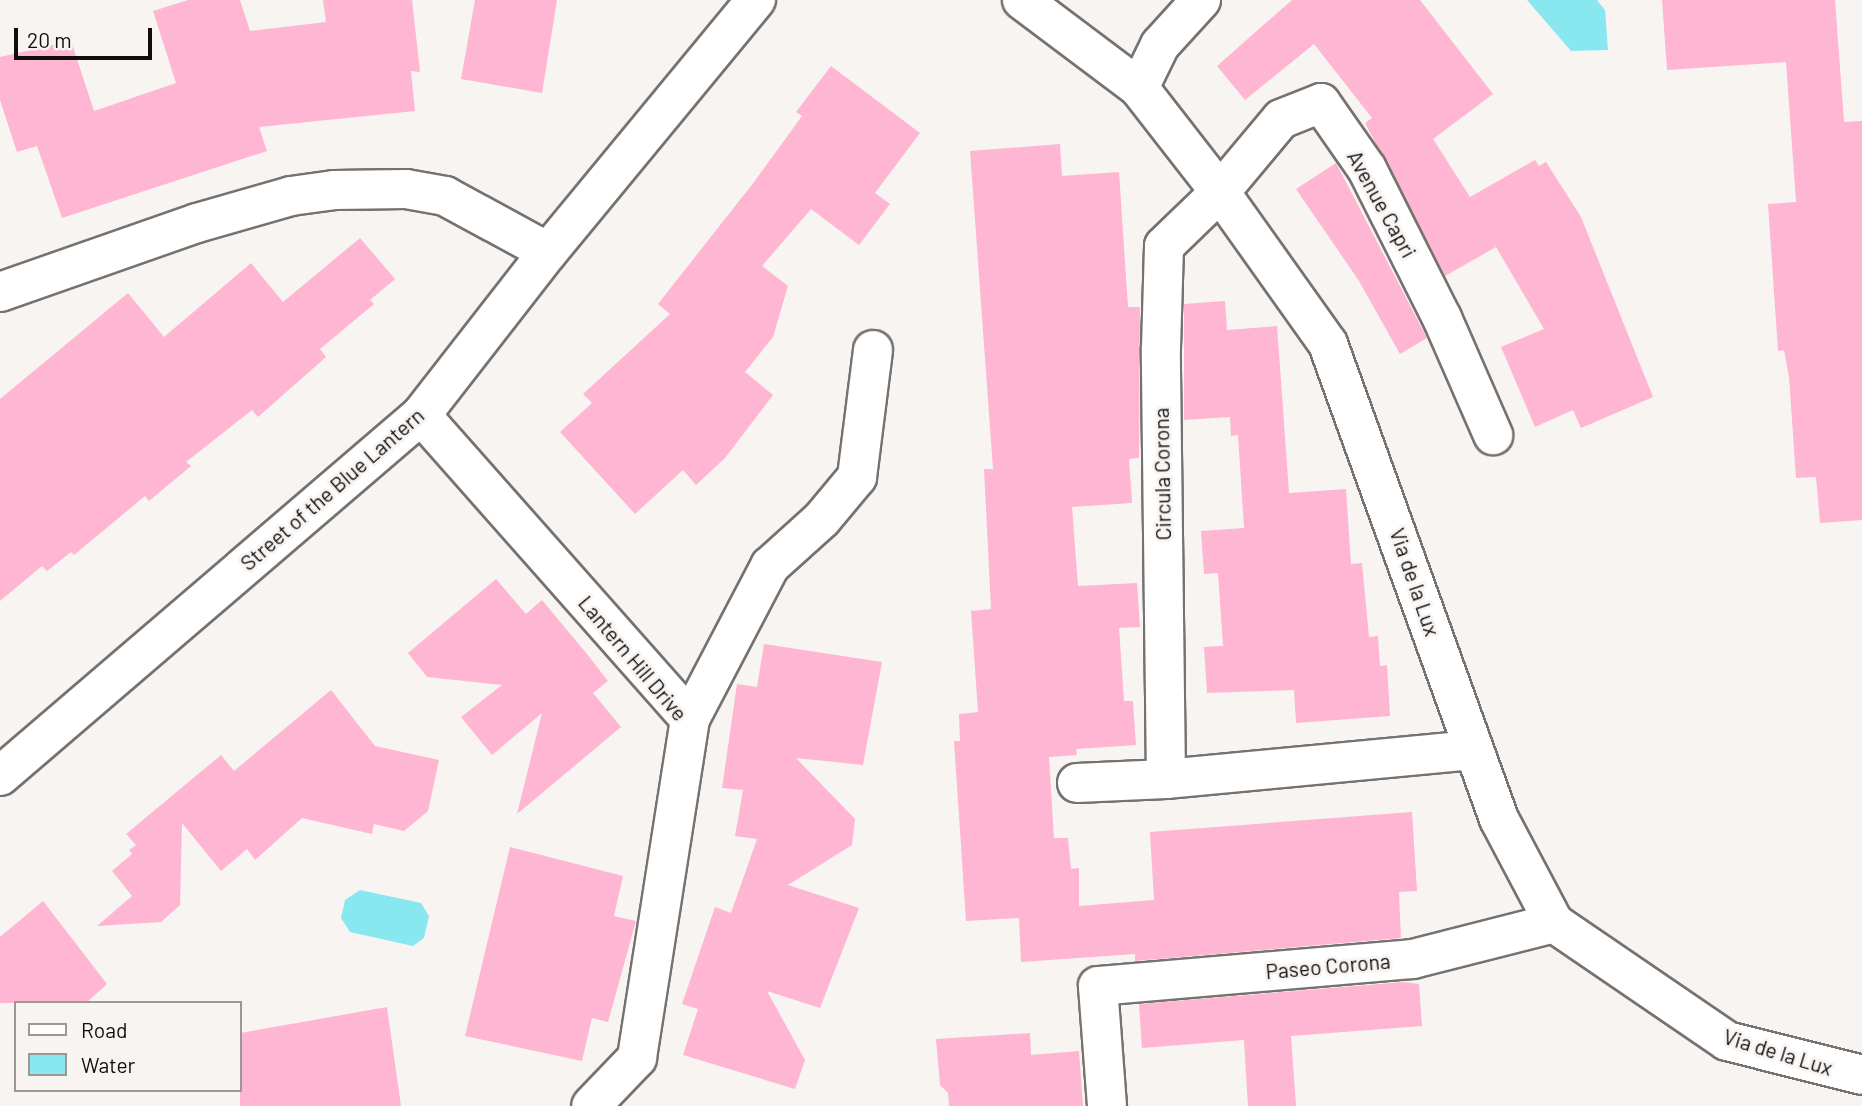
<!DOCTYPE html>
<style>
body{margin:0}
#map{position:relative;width:1862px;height:1106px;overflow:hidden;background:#f8f4f2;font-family:Barlow,sans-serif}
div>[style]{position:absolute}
.water>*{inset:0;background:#89e8ef}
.building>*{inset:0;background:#feb6d2}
.roads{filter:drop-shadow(2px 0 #75726f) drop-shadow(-2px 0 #75726f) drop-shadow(0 2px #75726f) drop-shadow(0 -2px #75726f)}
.street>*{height:38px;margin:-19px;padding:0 19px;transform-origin:19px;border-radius:19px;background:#fff}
.secondary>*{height:38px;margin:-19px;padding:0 19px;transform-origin:19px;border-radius:19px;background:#fff}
span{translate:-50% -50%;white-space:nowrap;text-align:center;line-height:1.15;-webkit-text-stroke:6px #f8f4f2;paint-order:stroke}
.street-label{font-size:21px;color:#0f0e0d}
.legend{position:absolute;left:14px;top:1001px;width:228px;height:91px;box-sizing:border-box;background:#f8f4f2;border:2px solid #9b9896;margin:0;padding:9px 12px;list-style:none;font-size:21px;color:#0f0e0d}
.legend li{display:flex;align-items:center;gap:14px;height:35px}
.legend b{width:35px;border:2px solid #9b9896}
.scale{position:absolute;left:14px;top:28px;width:138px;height:32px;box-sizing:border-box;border:4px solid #0f0e0d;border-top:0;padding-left:9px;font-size:21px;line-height:24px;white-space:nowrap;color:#0f0e0d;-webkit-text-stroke:5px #f8f4f2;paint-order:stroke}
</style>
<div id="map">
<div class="water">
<i style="clip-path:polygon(1527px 0,1597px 0,1605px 10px,1608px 50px,1571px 51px)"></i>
<i style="clip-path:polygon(360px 890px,421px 903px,429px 916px,424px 938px,413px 946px,350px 932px,341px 918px,345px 900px)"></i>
</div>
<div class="building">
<i style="clip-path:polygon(188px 0,240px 0,250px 31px,326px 22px,323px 0,412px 0,420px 72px,411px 71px,415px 111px,259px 127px,267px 151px,62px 218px,37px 146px,17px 152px,0 100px,0 57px,71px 41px,94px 111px,176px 83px,153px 11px)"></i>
<i style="clip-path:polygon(475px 0,557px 0,542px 93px,461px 79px)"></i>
<i style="clip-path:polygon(1292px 0,1420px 0,1493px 94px,1433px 139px,1470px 197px,1535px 160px,1539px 166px,1546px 162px,1581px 217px,1653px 397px,1581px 428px,1573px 410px,1535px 427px,1501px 347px,1544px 329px,1496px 247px,1445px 276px,1365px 123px,1372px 118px,1314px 44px,1245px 100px,1217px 66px)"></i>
<i style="clip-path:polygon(1662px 0,1835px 0,1844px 122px,1862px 121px,1862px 520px,1820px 523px,1816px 477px,1796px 478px,1789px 377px,1784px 350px,1778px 351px,1768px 204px,1796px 202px,1786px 62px,1667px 70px)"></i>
<i style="clip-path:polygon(831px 66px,920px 133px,875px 193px,890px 204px,859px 245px,811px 209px,762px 266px,788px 286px,773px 337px,745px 372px,773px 395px,725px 458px,696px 485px,683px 470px,635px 514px,560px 432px,592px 403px,583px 394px,670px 314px,658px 304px,754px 182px,802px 116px,796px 112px)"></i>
<i style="clip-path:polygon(1060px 144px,1062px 176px,1119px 172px,1128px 307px,1140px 307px,1139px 458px,1129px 459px,1132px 503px,1072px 507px,1078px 586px,1137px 583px,1140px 627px,1119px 628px,1124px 701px,1133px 701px,1136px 745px,1076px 749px,1077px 755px,1049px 757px,1054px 838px,1068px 838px,1071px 869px,1079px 868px,1079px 906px,1154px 900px,1150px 832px,1412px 812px,1417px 891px,1399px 892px,1401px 938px,1135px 961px,1135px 954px,1021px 962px,1019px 918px,966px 921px,954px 741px,960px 741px,959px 714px,978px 712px,971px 611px,991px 609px,984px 469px,993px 469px,970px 151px)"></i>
<i style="clip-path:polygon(1336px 163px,1427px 338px,1400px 354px,1359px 281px,1296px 189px)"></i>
<i style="clip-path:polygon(360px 238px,395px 279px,370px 300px,374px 304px,320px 349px,326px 357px,258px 417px,252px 410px,186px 462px,191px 466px,149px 501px,145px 496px,74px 555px,71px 552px,47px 571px,42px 566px,0 601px,0 399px,128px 293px,164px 337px,251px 263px,283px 302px)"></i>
<i style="clip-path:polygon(1225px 301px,1227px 330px,1277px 326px,1289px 493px,1346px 489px,1351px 564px,1362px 563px,1369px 637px,1378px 636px,1380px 666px,1387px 665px,1390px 716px,1296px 723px,1294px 690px,1207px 693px,1204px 647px,1223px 646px,1218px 573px,1204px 574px,1201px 531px,1244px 528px,1238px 435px,1231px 436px,1230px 417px,1184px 420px,1184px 304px)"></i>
<i style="clip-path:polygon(496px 579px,526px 614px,542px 600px,587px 654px,608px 681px,593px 693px,621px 727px,517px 814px,542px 713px,492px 755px,461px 717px,502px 685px,427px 677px,408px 653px)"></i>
<i style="clip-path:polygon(764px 644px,882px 662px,863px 765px,796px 758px,855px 819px,852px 845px,788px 885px,859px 908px,820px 1008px,767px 991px,805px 1060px,795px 1089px,683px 1055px,698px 1009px,682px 1004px,715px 907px,731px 913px,757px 839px,735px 836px,743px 790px,722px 788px,737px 684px,757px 687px)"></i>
<i style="clip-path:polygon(331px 690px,375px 746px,439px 760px,428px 811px,404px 831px,374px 824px,372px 834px,302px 818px,255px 860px,247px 849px,221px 871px,182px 823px,180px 905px,161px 922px,97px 926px,132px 896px,112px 871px,132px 854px,129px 850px,136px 845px,126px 834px,221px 755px,234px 771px)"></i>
<i style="clip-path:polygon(510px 847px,623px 876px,614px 916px,636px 921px,608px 1022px,592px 1018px,582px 1061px,465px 1036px)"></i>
<i style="clip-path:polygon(43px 901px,107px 984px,86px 1003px,0 1003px,0 937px)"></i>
<i style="clip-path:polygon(1404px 982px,1419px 984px,1422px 1026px,1291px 1036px,1296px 1106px,1248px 1106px,1244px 1040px,1142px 1048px,1139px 1004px)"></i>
<i style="clip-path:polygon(387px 1007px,401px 1106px,240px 1106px,240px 1033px)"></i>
<i style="clip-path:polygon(1030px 1033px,1031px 1055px,1079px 1051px,1083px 1106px,949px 1106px,948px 1093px,940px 1085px,936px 1039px)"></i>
</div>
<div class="roads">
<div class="street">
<i style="left:1022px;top:0;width:146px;rotate:36.9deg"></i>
<i style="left:1139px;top:88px;width:132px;rotate:52.1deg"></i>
<i style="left:1220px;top:192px;width:186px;rotate:54.6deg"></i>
<i style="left:1328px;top:344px;width:505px;rotate:70.2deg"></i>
<i style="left:1499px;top:819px;width:118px;rotate:62.1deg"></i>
<i style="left:1554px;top:923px;width:209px;rotate:34.3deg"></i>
<i style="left:1727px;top:1041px;width:139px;rotate:14.1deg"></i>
<i style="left:1139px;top:88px;width:48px;rotate:-64deg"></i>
<i style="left:1160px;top:45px;width:61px;rotate:-47.7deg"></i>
<i style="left:0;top:292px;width:209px;rotate:-19.3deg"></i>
<i style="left:197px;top:223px;width:98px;rotate:-16deg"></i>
<i style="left:291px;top:196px;width:43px;rotate:-7.9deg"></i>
<i style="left:334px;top:190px;width:72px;rotate:-0.8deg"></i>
<i style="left:406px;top:189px;width:40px;rotate:10deg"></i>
<i style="left:445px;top:196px;width:117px;rotate:28.5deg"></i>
<i style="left:421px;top:415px;width:406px;rotate:48.5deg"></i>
<i style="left:690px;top:719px;width:343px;rotate:98.9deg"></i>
<i style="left:637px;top:1058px;width:66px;rotate:133.8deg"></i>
<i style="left:690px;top:719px;width:173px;rotate:-62.4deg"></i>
<i style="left:770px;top:566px;width:70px;rotate:-42.1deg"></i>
<i style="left:822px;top:519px;width:55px;rotate:-50.2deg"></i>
<i style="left:857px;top:477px;width:128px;rotate:-82.8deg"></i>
<i style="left:1166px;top:779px;width:431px;rotate:-90.7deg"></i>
<i style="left:1161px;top:348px;width:102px;rotate:-88.3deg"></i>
<i style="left:1164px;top:246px;width:78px;rotate:-44deg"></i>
<i style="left:1220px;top:192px;width:95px;rotate:-50.1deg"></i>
<i style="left:1281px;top:119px;width:43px;rotate:-21.8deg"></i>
<i style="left:1321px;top:103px;width:80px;rotate:55.1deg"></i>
<i style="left:1367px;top:169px;width:167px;rotate:63.3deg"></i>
<i style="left:1442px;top:318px;width:128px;rotate:66.4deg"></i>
<i style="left:1077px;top:783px;width:89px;rotate:-2.6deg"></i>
<i style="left:1166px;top:779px;width:308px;rotate:-5.4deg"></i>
<i style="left:1107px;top:1106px;width:120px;rotate:-94.3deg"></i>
<i style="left:1098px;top:986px;width:316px;rotate:-4.9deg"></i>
<i style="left:1413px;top:959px;width:146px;rotate:-14.3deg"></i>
</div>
<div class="secondary">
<i style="left:0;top:776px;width:555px;rotate:-40.61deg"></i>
<i style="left:421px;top:415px;width:207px;rotate:-52.1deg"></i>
<i style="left:548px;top:252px;width:327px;rotate:-50.5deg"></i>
</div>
</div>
<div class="street-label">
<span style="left:1382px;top:204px;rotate:61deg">Avenue Capri</span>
<span style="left:1162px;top:474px;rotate:-91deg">Circula Corona</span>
<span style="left:332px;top:489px;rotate:-41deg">Street of the Blue Lantern</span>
<span style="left:1415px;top:582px;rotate:71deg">Via de la Lux</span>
<span style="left:633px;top:658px;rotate:50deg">Lantern Hill Drive</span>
<span style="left:1328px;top:966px;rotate:-5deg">Paseo Corona</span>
<span style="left:1778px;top:1052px;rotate:17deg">Via de la Lux</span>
</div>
<ul class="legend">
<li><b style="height:9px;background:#fff"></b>Road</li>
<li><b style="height:19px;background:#89e8ef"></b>Water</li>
</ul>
<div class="scale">20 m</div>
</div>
